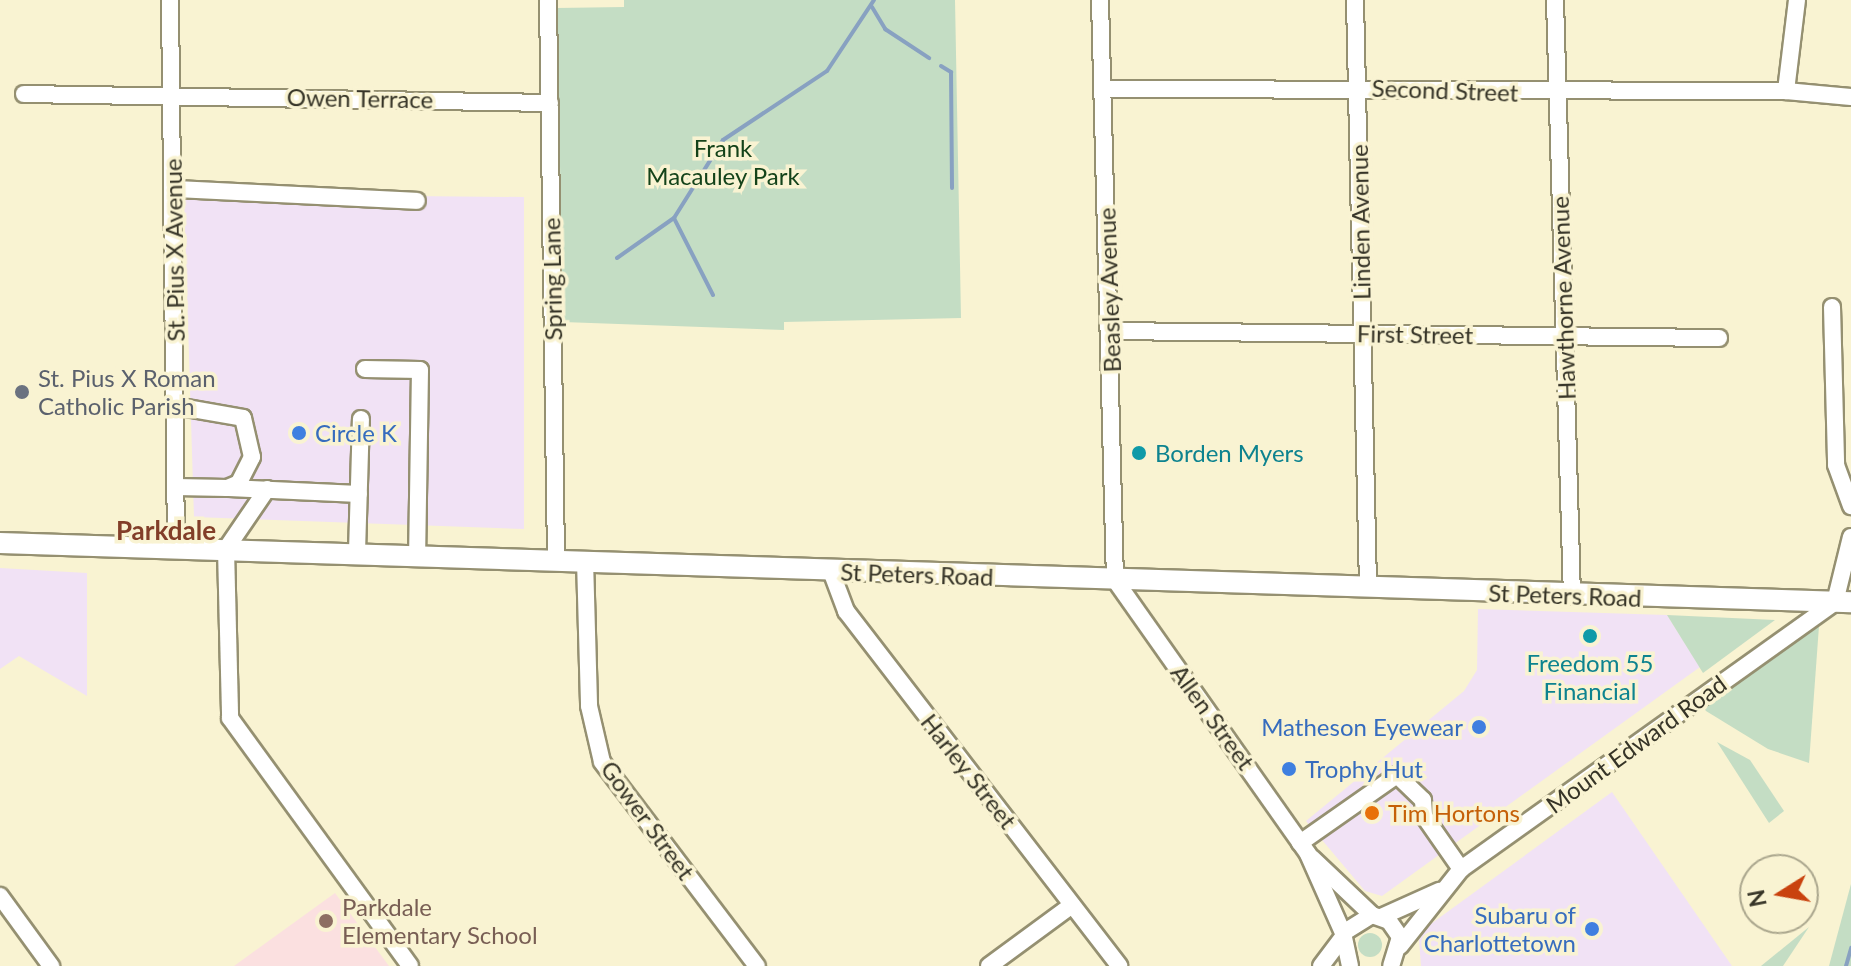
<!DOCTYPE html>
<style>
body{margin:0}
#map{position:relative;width:1851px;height:966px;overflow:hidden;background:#f9f3d2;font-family:Lato,sans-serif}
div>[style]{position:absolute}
.commercial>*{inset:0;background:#f1e2f5}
.education>*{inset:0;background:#fbe0e0}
.green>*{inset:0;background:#c4ddc4}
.round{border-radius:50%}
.stream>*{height:4px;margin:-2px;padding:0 2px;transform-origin:2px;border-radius:2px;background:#88a1c1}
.roads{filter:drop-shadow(2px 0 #959071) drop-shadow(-2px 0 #959071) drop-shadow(0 2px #959071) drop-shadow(0 -2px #959071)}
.minor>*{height:16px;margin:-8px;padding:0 8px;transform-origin:8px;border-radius:8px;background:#fff}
.major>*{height:20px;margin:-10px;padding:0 10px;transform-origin:10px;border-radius:10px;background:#fff}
.dots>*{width:22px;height:22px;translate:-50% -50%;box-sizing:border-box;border:4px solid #f9f3d2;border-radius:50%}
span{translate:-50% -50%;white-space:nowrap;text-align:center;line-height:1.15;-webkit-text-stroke:7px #f9f3d2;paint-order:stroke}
.street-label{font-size:24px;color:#363427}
.park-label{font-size:24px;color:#14431a}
.worship-label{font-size:24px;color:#5b616d}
.left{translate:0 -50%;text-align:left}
.shop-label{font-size:24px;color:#366cbe}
.right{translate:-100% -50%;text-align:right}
.culture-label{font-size:24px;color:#0d838f}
.food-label{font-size:24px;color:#c56008}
.education-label{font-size:24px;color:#785e54}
.neighbourhood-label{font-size:26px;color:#823e29;font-weight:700}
.north{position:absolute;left:1739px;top:854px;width:80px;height:80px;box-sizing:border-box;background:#f9f3d2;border:2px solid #aba78e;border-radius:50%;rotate:259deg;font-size:22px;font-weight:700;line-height:32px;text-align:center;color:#363427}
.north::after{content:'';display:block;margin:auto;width:28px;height:36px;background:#c9420e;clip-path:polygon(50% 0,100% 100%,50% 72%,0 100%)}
</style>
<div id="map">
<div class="commercial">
<i style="clip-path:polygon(184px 194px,524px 197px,524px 529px,194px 517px)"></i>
<i style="clip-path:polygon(0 568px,87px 573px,87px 696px,19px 656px,0 669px)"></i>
<i style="clip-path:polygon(1478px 609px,1667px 615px,1700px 667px,1382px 896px,1365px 891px,1306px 821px,1464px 691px,1477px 670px)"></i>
<i style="clip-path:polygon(1612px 792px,1732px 966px,1421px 966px,1419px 940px,1428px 926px)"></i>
</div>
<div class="education">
<i style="clip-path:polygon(335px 893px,389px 966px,234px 966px)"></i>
</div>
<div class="green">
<i style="clip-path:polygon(624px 0,955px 0,961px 318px,784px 322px,784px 330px,563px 322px,557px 8px,624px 7px)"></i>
<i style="clip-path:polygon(1667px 615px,1775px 620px,1703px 673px)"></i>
<i style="clip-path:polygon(1819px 626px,1809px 763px,1768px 749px,1706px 711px,1701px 704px)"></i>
<i style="clip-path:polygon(1717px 742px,1750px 760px,1784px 811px,1769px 823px)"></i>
<i style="clip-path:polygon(1851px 884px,1851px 966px,1829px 966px)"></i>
<i style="clip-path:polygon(1809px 927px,1783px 966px,1761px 966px)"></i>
<i class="round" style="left:1358px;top:933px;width:24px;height:24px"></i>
</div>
<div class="stream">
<i style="left:872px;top:7px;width:26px;rotate:59deg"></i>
<i style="left:885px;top:29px;width:53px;rotate:33.4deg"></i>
<i style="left:941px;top:66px;width:12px;rotate:31deg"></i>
<i style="left:951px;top:72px;width:116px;rotate:89.5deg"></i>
<i style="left:617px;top:258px;width:70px;rotate:-35.1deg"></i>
<i style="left:713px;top:295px;width:86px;rotate:-116.9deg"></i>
<i style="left:674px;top:218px;width:92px;rotate:-57.9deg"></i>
<i style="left:723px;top:140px;width:125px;rotate:-33.6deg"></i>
<i style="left:827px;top:71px;width:85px;rotate:-56.5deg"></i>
<i style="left:1846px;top:966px;width:19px;rotate:-74deg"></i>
</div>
<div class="roads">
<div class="minor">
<i style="left:170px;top:0;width:548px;rotate:89.37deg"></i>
<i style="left:548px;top:0;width:559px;rotate:89.18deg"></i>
<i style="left:1100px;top:0;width:580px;rotate:88.52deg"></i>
<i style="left:1115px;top:580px;width:335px;rotate:54.8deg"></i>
<i style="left:1308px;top:854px;width:86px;rotate:66.1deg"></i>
<i style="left:1355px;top:0;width:588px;rotate:88.73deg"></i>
<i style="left:1555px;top:0;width:596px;rotate:88.37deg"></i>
<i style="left:1797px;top:0;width:92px;rotate:96.9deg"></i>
<i style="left:1786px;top:91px;width:65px;rotate:5.3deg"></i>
<i style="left:1103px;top:89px;width:683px;rotate:0.17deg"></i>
<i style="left:24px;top:94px;width:526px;rotate:0.98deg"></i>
<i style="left:174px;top:189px;width:243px;rotate:2.8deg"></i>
<i style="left:1832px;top:307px;width:158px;rotate:88.5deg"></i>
<i style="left:1836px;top:465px;width:44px;rotate:69.9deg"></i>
<i style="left:1110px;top:331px;width:609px;rotate:0.66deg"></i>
<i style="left:365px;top:369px;width:55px;rotate:1deg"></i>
<i style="left:420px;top:370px;width:183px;rotate:90.9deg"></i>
<i style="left:175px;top:406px;width:69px;rotate:10deg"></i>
<i style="left:243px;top:418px;width:40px;rotate:77deg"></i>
<i style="left:252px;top:457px;width:29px;rotate:117deg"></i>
<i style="left:239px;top:483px;width:13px;rotate:157deg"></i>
<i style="left:227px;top:488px;width:51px;rotate:-178.9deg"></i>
<i style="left:229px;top:488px;width:130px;rotate:2.6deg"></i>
<i style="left:267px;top:489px;width:73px;rotate:124.3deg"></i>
<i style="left:226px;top:549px;width:169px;rotate:88.6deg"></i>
<i style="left:230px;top:718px;width:306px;rotate:54deg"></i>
<i style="left:357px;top:552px;width:133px;rotate:-88.3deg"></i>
<i style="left:585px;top:560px;width:146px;rotate:88.4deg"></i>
<i style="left:589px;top:706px;width:57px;rotate:76.9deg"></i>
<i style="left:602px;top:762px;width:256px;rotate:52.8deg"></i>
<i style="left:831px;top:571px;width:43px;rotate:69.4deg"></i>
<i style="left:846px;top:611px;width:448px;rotate:52.4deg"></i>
<i style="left:1300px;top:843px;width:118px;rotate:-35deg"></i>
<i style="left:1397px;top:775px;width:36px;rotate:44deg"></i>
<i style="left:1423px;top:800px;width:16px;rotate:86deg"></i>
<i style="left:1424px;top:816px;width:65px;rotate:55.1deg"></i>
<i style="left:1312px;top:858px;width:83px;rotate:43.5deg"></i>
<i style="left:0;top:896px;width:87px;rotate:53.9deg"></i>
<i style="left:1381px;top:917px;width:64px;rotate:-24.1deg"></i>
<i style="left:1400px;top:946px;width:98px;rotate:-51.6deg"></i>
<i style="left:1461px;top:869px;width:460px;rotate:-35.5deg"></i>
<i style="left:1835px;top:602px;width:67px;rotate:-76.2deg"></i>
<i style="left:989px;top:966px;width:103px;rotate:-36.3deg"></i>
<i style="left:1321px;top:966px;width:35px;rotate:-53deg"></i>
<i style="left:1350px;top:966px;width:34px;rotate:-102deg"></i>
<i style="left:1343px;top:933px;width:34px;rotate:-32deg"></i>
<i style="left:1372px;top:915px;width:18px;rotate:19deg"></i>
<i style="left:1389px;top:921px;width:19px;rotate:55deg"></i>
<i style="left:1400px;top:937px;width:30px;rotate:107deg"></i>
</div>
<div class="major">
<i style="left:0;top:543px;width:1852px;rotate:1.83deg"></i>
</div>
</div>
<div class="dots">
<i style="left:22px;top:392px;background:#6b7280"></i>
<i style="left:299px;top:433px;background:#3f7fe0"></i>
<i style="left:1139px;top:453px;background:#0f9aa8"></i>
<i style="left:1590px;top:636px;background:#0f9aa8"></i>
<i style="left:1479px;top:727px;background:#3f7fe0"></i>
<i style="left:1289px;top:769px;background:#3f7fe0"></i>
<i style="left:1372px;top:813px;background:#e8710a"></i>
<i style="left:326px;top:921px;background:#8d6e63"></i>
<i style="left:1592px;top:929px;background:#3f7fe0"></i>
</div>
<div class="street-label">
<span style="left:1445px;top:90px;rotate:2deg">Second Street</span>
<span style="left:360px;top:98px;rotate:1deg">Owen Terrace</span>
<span style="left:1360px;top:222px;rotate:-91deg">Linden Avenue</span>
<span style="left:174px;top:250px;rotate:-91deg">St. Pius X Avenue</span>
<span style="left:552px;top:279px;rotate:-91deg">Spring Lane</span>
<span style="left:1109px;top:290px;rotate:-92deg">Beasley Avenue</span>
<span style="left:1563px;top:298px;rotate:-92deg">Hawthorne Avenue</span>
<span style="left:1415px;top:334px;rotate:1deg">First Street</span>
<span style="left:917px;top:574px;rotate:2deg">St Peters Road</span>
<span style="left:1565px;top:595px;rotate:2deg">St Peters Road</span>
<span style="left:1213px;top:717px;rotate:54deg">Allen Street</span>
<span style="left:1636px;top:744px;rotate:-36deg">Mount Edward Road</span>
<span style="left:969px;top:771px;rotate:52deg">Harley Street</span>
<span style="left:648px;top:820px;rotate:54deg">Gower Street</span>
</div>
<div class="park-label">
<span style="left:723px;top:162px">Frank<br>Macauley Park</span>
</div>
<div class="worship-label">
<span class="left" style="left:38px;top:392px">St. Pius X Roman<br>Catholic Parish</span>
</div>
<div class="shop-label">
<span class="left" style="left:315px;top:433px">Circle K</span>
<span class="right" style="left:1463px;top:727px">Matheson Eyewear</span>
<span class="left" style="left:1305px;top:769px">Trophy Hut</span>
<span class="right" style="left:1576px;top:929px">Subaru of<br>Charlottetown</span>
</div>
<div class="culture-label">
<span class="left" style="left:1155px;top:453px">Borden Myers</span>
<span style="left:1590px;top:677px">Freedom 55<br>Financial</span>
</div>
<div class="food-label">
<span class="left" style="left:1388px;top:813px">Tim Hortons</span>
</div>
<div class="education-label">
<span class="left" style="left:342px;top:921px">Parkdale<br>Elementary School</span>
</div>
<div class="neighbourhood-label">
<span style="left:166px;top:531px">Parkdale</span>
</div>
<div class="north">N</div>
</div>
